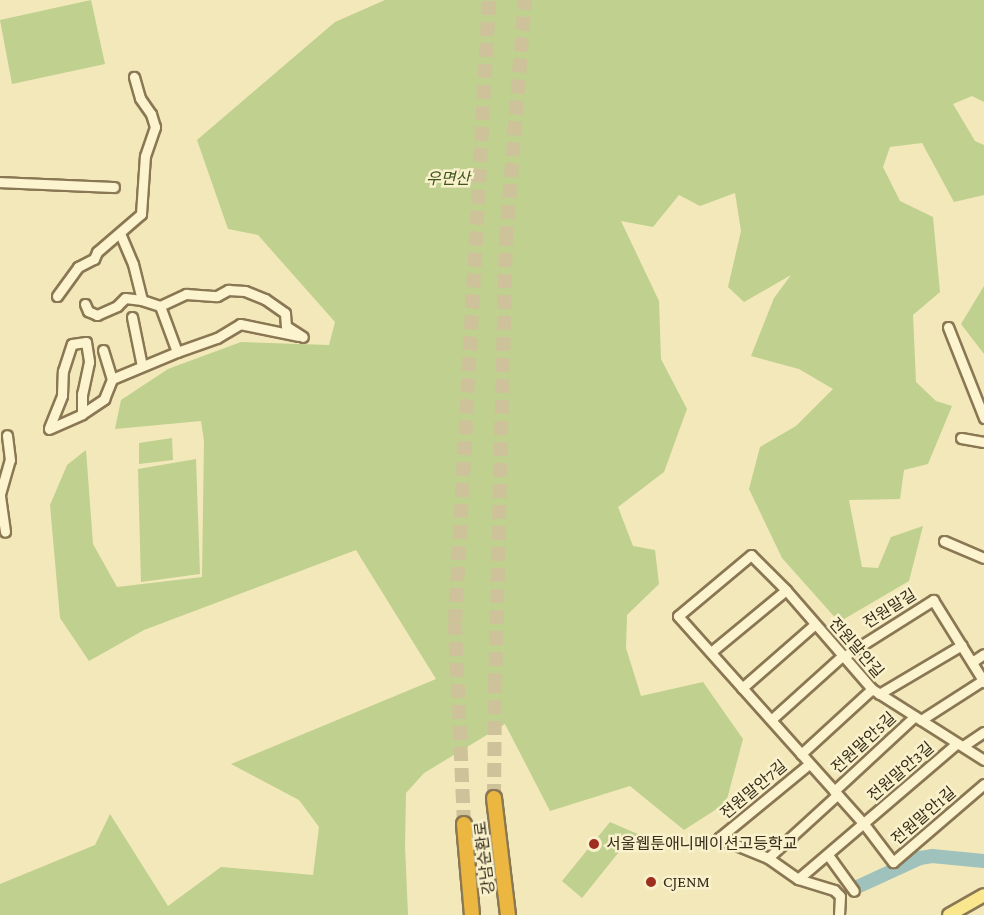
<!DOCTYPE html>
<meta charset="utf-8">
<style>
body{margin:0}
#map{position:relative;width:984px;height:915px;overflow:hidden;background:#f2e8ba;font-family:"Crimson Pro","Noto Sans KR",serif}
div>[style]{position:absolute}
.green>*{inset:0;background:#c0d08e}
.river>*{height:14px;margin:-7px;padding:0 7px;transform-origin:7px;border-radius:7px;background:#9fc2bc}
.highway-tunnel>*{height:14px;margin-top:-7px;transform-origin:0;background:repeating-linear-gradient(90deg,#cdc29a 0 14px,transparent 0 21px)}
.roads{filter:drop-shadow(2px 0 #8a7753) drop-shadow(-2px 0 #8a7753) drop-shadow(0 2px #8a7753) drop-shadow(0 -2px #8a7753)}
.minor>*{height:9px;margin:-4.5px;padding:0 4.5px;transform-origin:4.5px;border-radius:4.5px;background:#fcf4ce}
.major>*{height:12px;margin:-6px;padding:0 6px;transform-origin:6px;border-radius:6px;background:#fae68d}
.highway>*{height:14px;margin:-7px;padding:0 7px;transform-origin:7px;border-radius:7px;background:#ebb741}
.dots>*{width:16px;height:16px;translate:-50% -50%;box-sizing:border-box;border:3px solid #f8f1cb;border-radius:50%}
span{translate:-50% -50%;white-space:nowrap;text-align:center;line-height:1.15;-webkit-text-stroke:5px #f8f1cb;paint-order:stroke}
.park-label{font-size:16px;color:#40561e;font-style:italic}
.street-label{font-size:16px;color:#372c1a}
.poi-label{font-size:16px;color:#372c1a}
.left{translate:0 -50%;text-align:left}
</style>
<div id="map">
<div class="green">
<i style="clip-path:polygon(91px 0,105px 64px,12px 84px,0 20px)"></i>
<i style="clip-path:polygon(385px 0,984px 0,984px 102px,972px 96px,953px 104px,975px 141px,984px 145px,984px 195px,954px 202px,922px 143px,890px 147px,883px 167px,900px 201px,933px 217px,940px 292px,913px 315px,916px 382px,936px 401px,952px 406px,928px 464px,904px 470px,900px 499px,849px 500px,862px 567px,878px 568px,891px 537px,923px 526px,909px 581px,839px 622px,782px 558px,749px 489px,760px 447px,796px 426px,833px 389px,799px 369px,751px 356px,774px 298px,791px 275px,744px 302px,728px 287px,741px 231px,735px 193px,700px 206px,679px 195px,653px 227px,621px 221px,659px 301px,661px 359px,687px 409px,664px 472px,618px 507px,633px 546px,655px 550px,659px 584px,627px 615px,626px 648px,641px 696px,703px 682px,743px 739px,726px 803px,684px 830px,630px 786px,550px 811px,505px 724px,424px 773px,406px 793px,405px 846px,408px 915px,0 915px,0 884px,95px 845px,110px 814px,168px 906px,221px 867px,313px 875px,319px 827px,299px 800px,231px 764px,436px 679px,356px 550px,144px 630px,89px 661px,60px 618px,50px 505px,67px 465px,86px 450px,93px 544px,117px 587px,202px 577px,204px 441px,201px 421px,115px 429px,121px 400px,168px 369px,241px 342px,329px 345px,335px 322px,258px 235px,228px 229px,197px 140px,335px 22px)"></i>
<i style="clip-path:polygon(984px 286px,984px 354px,961px 324px)"></i>
<i style="clip-path:polygon(172px 438px,173px 460px,139px 464px,139px 443px)"></i>
<i style="clip-path:polygon(196px 459px,200px 574px,141px 582px,138px 469px)"></i>
<i style="clip-path:polygon(610px 822px,640px 835px,637px 841px,627px 842px,582px 898px,562px 881px)"></i>
</div>
<div class="river">
<i style="left:855px;top:888px;width:72px;rotate:-24.8deg"></i>
<i style="left:920px;top:858px;width:12px;rotate:-9deg"></i>
<i style="left:932px;top:856px;width:52px;rotate:5.5deg"></i>
</div>
<div class="highway-tunnel">
<i style="left:494px;top:798px;width:111px;rotate:-89.5deg"></i>
<i style="left:495px;top:687px;width:447px;rotate:-88.6deg"></i>
<i style="left:506px;top:240px;width:241px;rotate:-85.5deg"></i>
<i style="left:464px;top:824px;width:201px;rotate:-92.6deg"></i>
<i style="left:455px;top:623px;width:624px;rotate:-86.88deg"></i>
</div>
<div class="roads">
<div class="minor">
<i style="left:0;top:182px;width:114px;rotate:2.5deg"></i>
<i style="left:57px;top:296px;width:36px;rotate:-54deg"></i>
<i style="left:78px;top:267px;width:18px;rotate:-27deg"></i>
<i style="left:94px;top:259px;width:8px;rotate:-67deg"></i>
<i style="left:97px;top:252px;width:58px;rotate:-40.8deg"></i>
<i style="left:141px;top:214px;width:58px;rotate:-86.1deg"></i>
<i style="left:145px;top:156px;width:31px;rotate:-71deg"></i>
<i style="left:155px;top:127px;width:14px;rotate:-107deg"></i>
<i style="left:151px;top:114px;width:19px;rotate:-125deg"></i>
<i style="left:140px;top:98px;width:22px;rotate:-106deg"></i>
<i style="left:85px;top:304px;width:8px;rotate:67deg"></i>
<i style="left:88px;top:311px;width:10px;rotate:24deg"></i>
<i style="left:97px;top:315px;width:22px;rotate:-24deg"></i>
<i style="left:117px;top:306px;width:11px;rotate:-45deg"></i>
<i style="left:125px;top:298px;width:17px;rotate:7deg"></i>
<i style="left:160px;top:306px;width:29px;rotate:-25deg"></i>
<i style="left:186px;top:294px;width:31px;rotate:4deg"></i>
<i style="left:217px;top:296px;width:13px;rotate:-29deg"></i>
<i style="left:228px;top:290px;width:17px;rotate:3deg"></i>
<i style="left:245px;top:291px;width:22px;rotate:22deg"></i>
<i style="left:265px;top:299px;width:24px;rotate:35deg"></i>
<i style="left:285px;top:313px;width:13px;rotate:86deg"></i>
<i style="left:286px;top:326px;width:20px;rotate:33deg"></i>
<i style="left:132px;top:317px;width:50px;rotate:78.5deg"></i>
<i style="left:948px;top:327px;width:98px;rotate:68.4deg"></i>
<i style="left:103px;top:350px;width:30px;rotate:73deg"></i>
<i style="left:112px;top:379px;width:70px;rotate:-22.6deg"></i>
<i style="left:177px;top:352px;width:49px;rotate:-110.3deg"></i>
<i style="left:160px;top:306px;width:19px;rotate:-162deg"></i>
<i style="left:142px;top:300px;width:37px;rotate:-104deg"></i>
<i style="left:133px;top:264px;width:33px;rotate:-113deg"></i>
<i style="left:177px;top:352px;width:42px;rotate:-19.3deg"></i>
<i style="left:217px;top:338px;width:27px;rotate:-31deg"></i>
<i style="left:240px;top:324px;width:59px;rotate:11.7deg"></i>
<i style="left:49px;top:428px;width:35px;rotate:-68deg"></i>
<i style="left:62px;top:395px;width:24px;rotate:-88deg"></i>
<i style="left:63px;top:371px;width:28px;rotate:-72deg"></i>
<i style="left:72px;top:344px;width:14px;rotate:-8deg"></i>
<i style="left:86px;top:342px;width:20px;rotate:81deg"></i>
<i style="left:89px;top:362px;width:33px;rotate:102deg"></i>
<i style="left:82px;top:394px;width:20px;rotate:90deg"></i>
<i style="left:49px;top:429px;width:36px;rotate:-24deg"></i>
<i style="left:82px;top:414px;width:27px;rotate:-34deg"></i>
<i style="left:104px;top:399px;width:22px;rotate:-68deg"></i>
<i style="left:961px;top:438px;width:23px;rotate:10deg"></i>
<i style="left:0;top:494px;width:35px;rotate:-74deg"></i>
<i style="left:10px;top:460px;width:25px;rotate:-97deg"></i>
<i style="left:0;top:496px;width:36px;rotate:82deg"></i>
<i style="left:944px;top:541px;width:43px;rotate:23deg"></i>
<i style="left:711px;top:652px;width:97px;rotate:-39.6deg"></i>
<i style="left:843px;top:657px;width:107px;rotate:-32.3deg"></i>
<i style="left:933px;top:600px;width:97px;rotate:58.1deg"></i>
<i style="left:972px;top:662px;width:14px;rotate:-34deg"></i>
<i style="left:742px;top:688px;width:97px;rotate:-41.2deg"></i>
<i style="left:879px;top:694px;width:96px;rotate:-30.6deg"></i>
<i style="left:772px;top:719px;width:94px;rotate:-42deg"></i>
<i style="left:921px;top:720px;width:74px;rotate:-32.8deg"></i>
<i style="left:963px;top:746px;width:25px;rotate:-34deg"></i>
<i style="left:801px;top:754px;width:96px;rotate:-42.5deg"></i>
<i style="left:984px;top:760px;width:133px;rotate:-147.6deg"></i>
<i style="left:872px;top:689px;width:131px;rotate:-131deg"></i>
<i style="left:786px;top:590px;width:49px;rotate:-135deg"></i>
<i style="left:751px;top:555px;width:95px;rotate:140.1deg"></i>
<i style="left:678px;top:616px;width:279px;rotate:48.2deg"></i>
<i style="left:864px;top:824px;width:48px;rotate:52.7deg"></i>
<i style="left:893px;top:862px;width:120px;rotate:-40.6deg"></i>
<i style="left:809px;top:764px;width:117px;rotate:140.6deg"></i>
<i style="left:719px;top:838px;width:53px;rotate:22.2deg"></i>
<i style="left:768px;top:858px;width:37px;rotate:35deg"></i>
<i style="left:798px;top:879px;width:38px;rotate:17deg"></i>
<i style="left:834px;top:890px;width:8px;rotate:45deg"></i>
<i style="left:840px;top:896px;width:19px;rotate:93deg"></i>
<i style="left:834px;top:791px;width:110px;rotate:-42.8deg"></i>
<i style="left:828px;top:855px;width:44px;rotate:54.2deg"></i>
<i style="left:768px;top:858px;width:93px;rotate:-42.4deg"></i>
<i style="left:798px;top:879px;width:209px;rotate:-40.5deg"></i>
</div>
<div class="major">
<i style="left:949px;top:915px;width:40px;rotate:-29.7deg"></i>
</div>
<div class="highway">
<i style="left:494px;top:798px;width:118px;rotate:83.2deg"></i>
<i style="left:464px;top:824px;width:91px;rotate:85deg"></i>
</div>
</div>
<div class="dots">
<i style="left:594px;top:844px;background:#9e2e1e"></i>
<i style="left:651px;top:882px;background:#9e2e1e"></i>
</div>
<div class="park-label">
<span style="left:448px;top:179px">우면산</span>
</div>
<div class="street-label">
<span style="left:890px;top:609px;rotate:-32deg">전원말길</span>
<span style="left:856px;top:648px;rotate:49deg">전원말안길</span>
<span style="left:864px;top:743px;rotate:-43deg">전원말안5길</span>
<span style="left:901px;top:772px;rotate:-41deg">전원말안3길</span>
<span style="left:754px;top:790px;rotate:-40deg">전원말안7길</span>
<span style="left:924px;top:816px;rotate:-41deg">전원말안1길</span>
<span style="left:485px;top:858px;rotate:-97deg">강남순환로</span>
</div>
<div class="poi-label">
<span class="left" style="left:606px;top:844px">서울웹툰애니메이션고등학교</span>
<span class="left" style="left:663px;top:882px">CJENM</span>
</div>
</div>
